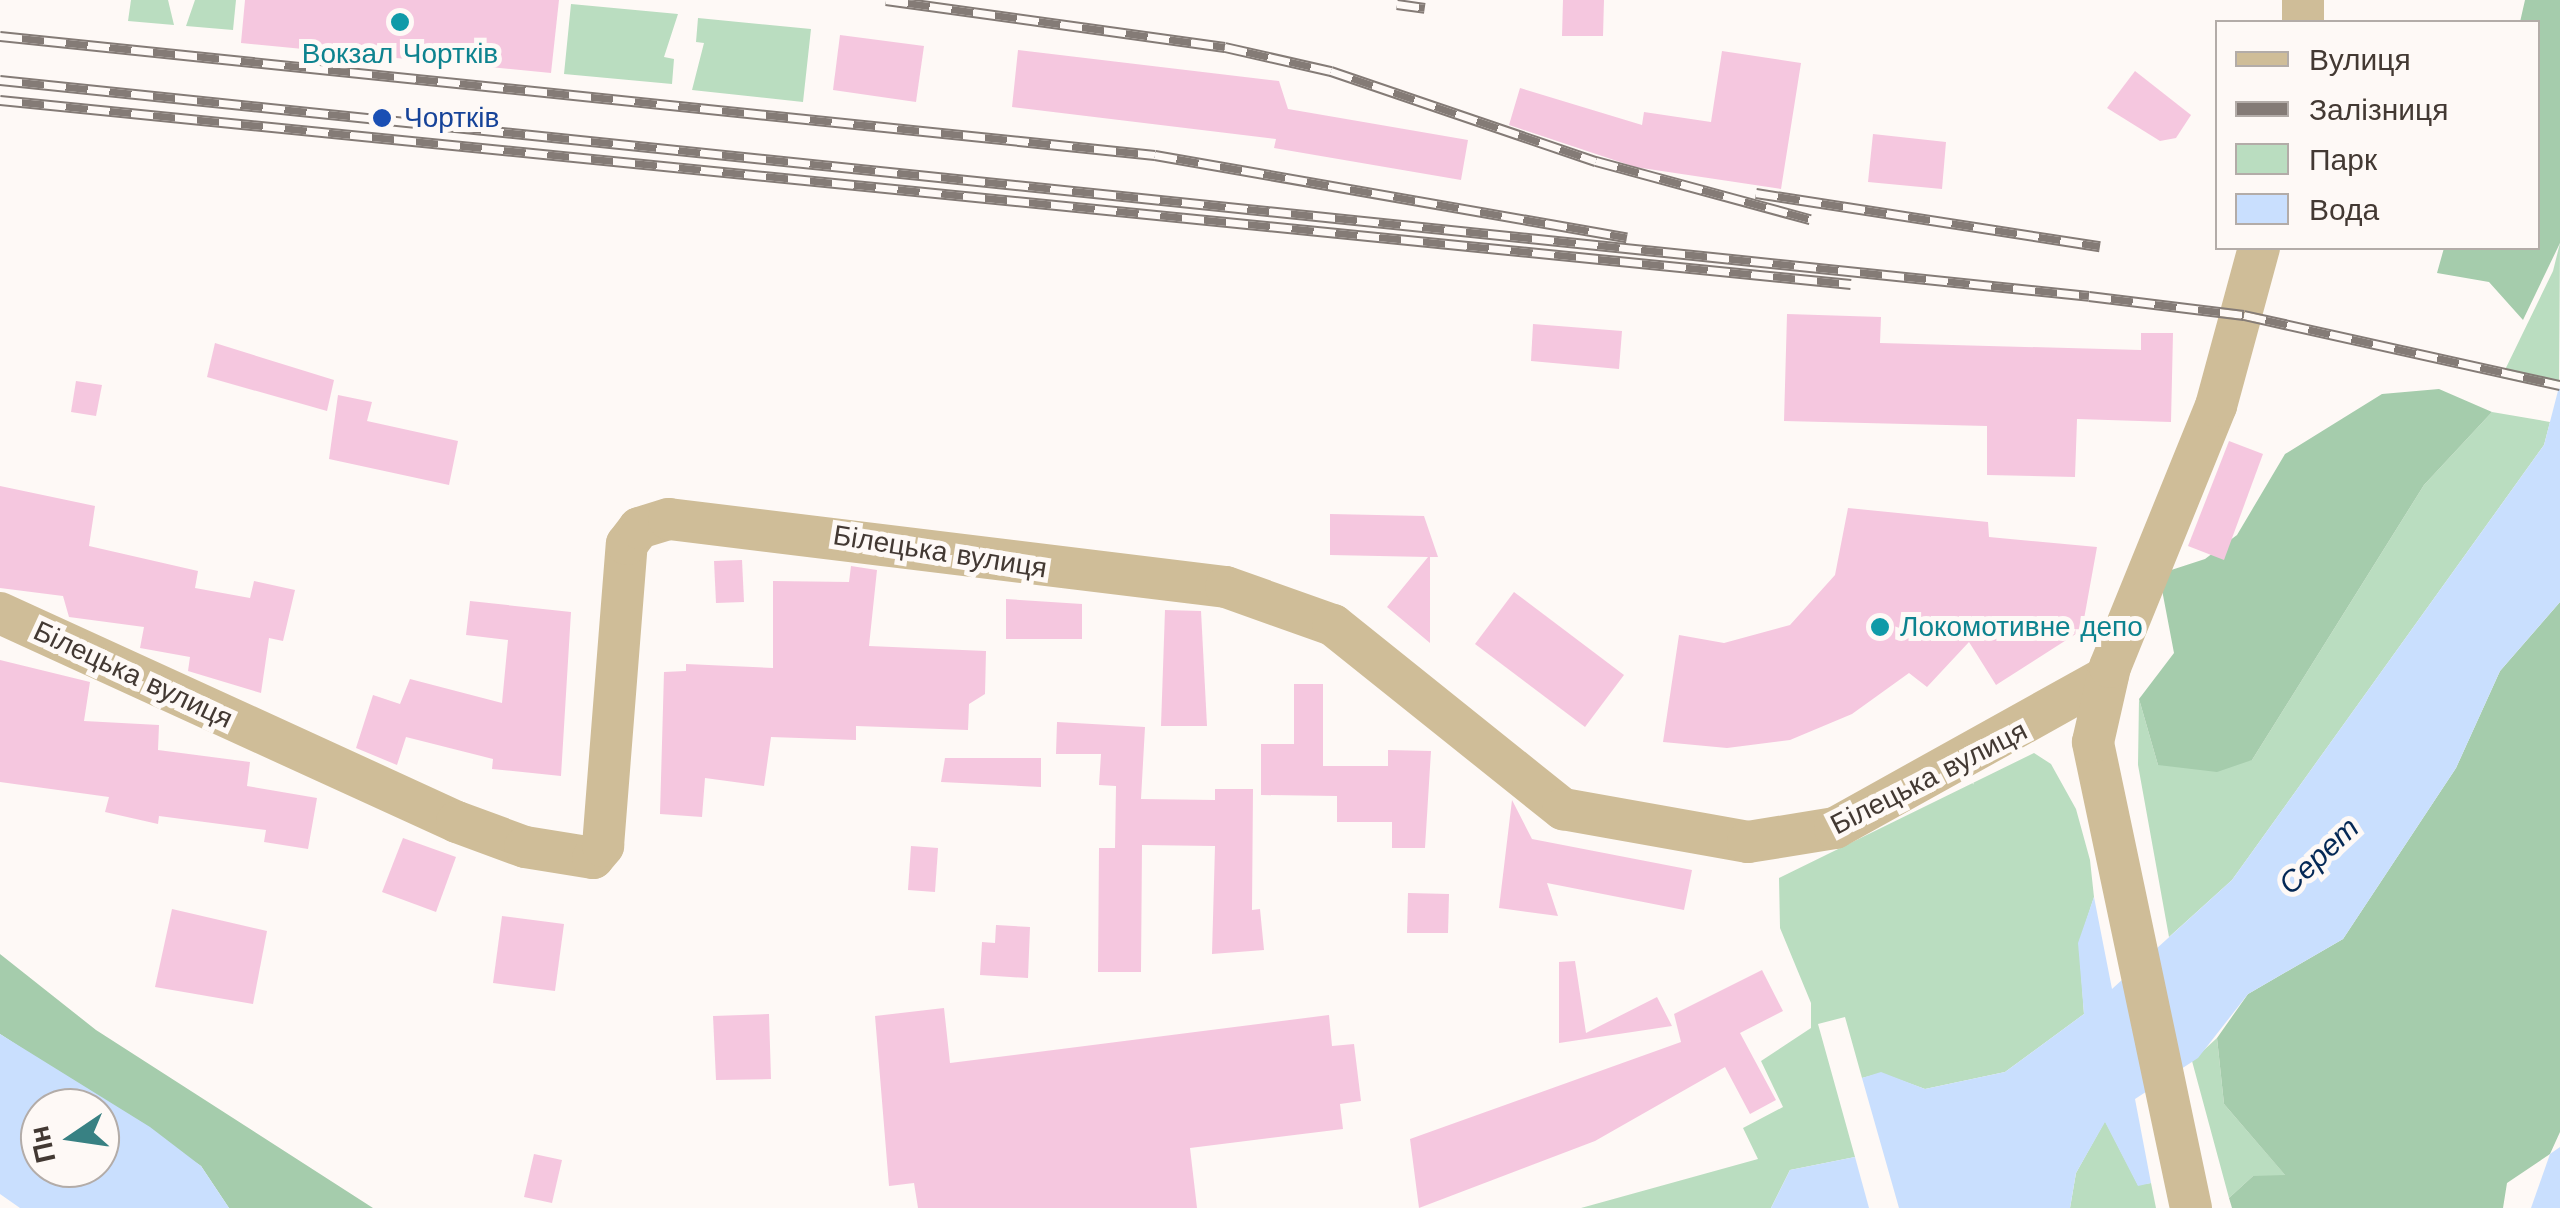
<!DOCTYPE html>
<meta charset="utf-8">
<style>
body{margin:0}
#map{position:relative;width:2560px;height:1208px;overflow:hidden;background:#fef9f6;font-family:"Work Sans",sans-serif}
div>[style]{position:absolute}
.green>*{inset:0;background:#baddc0}
.forest>*{inset:0;background:#a5ccac}
.water>*{inset:0;background:#c9dffe}
.building>*{inset:0;background:#f5c7df}
.minor>*{height:42px;margin:-21px;padding:0 21px;transform-origin:21px;border-radius:21px;background:#cfbd98}
.rail>*{height:11px;margin-top:-5.5px;transform-origin:0;background:repeating-linear-gradient(90deg,#fef9f6 0 22px,#847b76 0 44px);box-sizing:border-box;border-block:2px solid #847b76}
.dots>*{width:28px;height:28px;translate:-50% -50%;box-sizing:border-box;border:5px solid #fef9f6;border-radius:50%}
span{translate:-50% -50%;white-space:nowrap;text-align:center;line-height:1.15;-webkit-text-stroke:10px #fef9f6;paint-order:stroke}
.culture-label{font-size:28px;color:#0d838f}
.left{translate:0 -50%;text-align:left}
.transit-label{font-size:28px;color:#164399}
.street-label{font-size:28px;color:#433933}
.water-label{font-size:30px;color:#042855;font-style:italic}
.legend{position:absolute;left:2215px;top:20px;width:325px;height:230px;box-sizing:border-box;background:#fef9f6;border:2px solid #b3aca8;margin:0;padding:12px 18px;list-style:none;font-size:30px;color:#433933}
.legend li{display:flex;align-items:center;gap:20px;height:50px}
.legend b{width:50px;border:2px solid #b3aca8}
.north{position:absolute;left:20px;top:1088px;width:100px;height:100px;box-sizing:border-box;background:#fef9f6;border:2px solid #b3aca8;border-radius:50%;rotate:257deg;font-size:28px;font-weight:700;line-height:40px;text-align:center;color:#433933}
.north::after{content:'';display:block;margin:auto;width:35px;height:45px;background:#388183;clip-path:polygon(50% 0,100% 100%,50% 72%,0 100%)}
</style>
<div id="map">
<div class="green">
<i style="clip-path:polygon(131px 0,168px 0,174px 25px,128px 21px)"></i>
<i style="clip-path:polygon(195px 0,236px 0,233px 30px,186px 26px)"></i>
<i style="clip-path:polygon(571px 4px,678px 14px,664px 57px,674px 59px,672px 84px,564px 74px)"></i>
<i style="clip-path:polygon(698px 18px,811px 29px,803px 102px,692px 90px,704px 43px,696px 42px)"></i>
<i style="clip-path:polygon(2560px 243px,2559px 388px,2501px 378px,2553px 271px)"></i>
<i style="clip-path:polygon(2492px 412px,2550px 422px,2544px 445px,2232px 880px,2169px 937px,2138px 765px,2139px 699px,2158px 765px,2252px 760px,2424px 485px)"></i>
<i style="clip-path:polygon(2034px 753px,2051px 764px,2076px 809px,2090px 860px,2094px 897px,2079px 943px,2084px 1014px,2005px 1072px,1925px 1089px,1881px 1073px,1862px 1078px,1845px 1017px,1818px 1024px,1855px 1157px,1790px 1170px,1771px 1208px,1581px 1208px,1758px 1159px,1743px 1128px,1783px 1107px,1761px 1061px,1811px 1028px,1811px 1003px,1780px 928px,1779px 878px)"></i>
<i style="clip-path:polygon(2217px 1038px,2224px 1104px,2286px 1176px,2253px 1176px,2229px 1198px,2192px 1061px)"></i>
<i style="clip-path:polygon(2105px 1121px,2138px 1185px,2151px 1183px,2156px 1208px,2070px 1208px,2076px 1173px)"></i>
</div>
<div class="forest">
<i style="clip-path:polygon(2525px 0,2560px 0,2560px 243px,2523px 320px,2489px 282px,2437px 273px,2444px 248px,2538px 248px,2538px 22px,2520px 22px)"></i>
<i style="clip-path:polygon(2439px 389px,2492px 412px,2424px 485px,2252px 760px,2217px 772px,2158px 765px,2139px 699px,2174px 653px,2159px 574px,2205px 559px,2237px 535px,2285px 454px,2382px 394px)"></i>
<i style="clip-path:polygon(2560px 602px,2560px 1132px,2550px 1154px,2507px 1183px,2503px 1208px,2232px 1208px,2229px 1198px,2253px 1176px,2285px 1175px,2224px 1104px,2217px 1038px,2248px 994px,2343px 939px,2456px 768px,2500px 671px)"></i>
<i style="clip-path:polygon(0 954px,96px 1030px,373px 1208px,229px 1208px,201px 1166px,0 1034px)"></i>
</div>
<div class="water">
<i style="clip-path:polygon(2560px 383px,2560px 602px,2500px 671px,2456px 768px,2343px 939px,2248px 994px,2198px 1058px,2135px 1099px,2151px 1183px,2138px 1186px,2105px 1122px,2076px 1173px,2070px 1208px,1899px 1208px,1862px 1078px,1881px 1072px,1925px 1089px,2005px 1072px,2084px 1014px,2078px 943px,2094px 897px,2112px 989px,2232px 880px,2544px 445px)"></i>
<i style="clip-path:polygon(evenodd,0 1034px,150px 1127px,201px 1166px,229px 1208px,20px 1208px,0 1194px,0 1034px,100px 1108px,100px 1168px,40px 1168px,40px 1108px,100px 1108px)"></i>
<i style="clip-path:polygon(2560px 1147px,2560px 1208px,2531px 1208px,2550px 1154px)"></i>
<i style="clip-path:polygon(1855px 1157px,1869px 1208px,1771px 1208px,1790px 1170px)"></i>
</div>
<div class="building">
<i style="clip-path:polygon(245px 0,559px 0,551px 73px,241px 43px)"></i>
<i style="clip-path:polygon(1563px 0,1604px 0,1603px 36px,1562px 36px)"></i>
<i style="clip-path:polygon(840px 35px,924px 46px,916px 102px,833px 90px)"></i>
<i style="clip-path:polygon(1018px 50px,1279px 81px,1288px 109px,1468px 140px,1461px 180px,1274px 148px,1276px 139px,1012px 107px)"></i>
<i style="clip-path:polygon(1722px 51px,1801px 63px,1781px 189px,1635px 167px,1509px 125px,1520px 88px,1642px 125px,1644px 112px,1711px 122px)"></i>
<i style="clip-path:polygon(2135px 71px,2191px 115px,2176px 138px,2160px 141px,2107px 108px)"></i>
<i style="clip-path:polygon(1873px 134px,1946px 142px,1942px 189px,1868px 182px)"></i>
<i style="clip-path:polygon(1787px 314px,1881px 317px,1880px 343px,2141px 350px,2141px 333px,2173px 333px,2171px 422px,2077px 419px,2075px 477px,1987px 475px,1987px 426px,1784px 421px)"></i>
<i style="clip-path:polygon(1533px 324px,1622px 331px,1619px 369px,1531px 361px)"></i>
<i style="clip-path:polygon(215px 343px,334px 380px,327px 411px,207px 377px)"></i>
<i style="clip-path:polygon(76px 381px,102px 385px,96px 416px,71px 412px)"></i>
<i style="clip-path:polygon(338px 395px,372px 402px,367px 421px,458px 441px,449px 485px,329px 459px)"></i>
<i style="clip-path:polygon(2229px 441px,2263px 454px,2224px 560px,2188px 546px)"></i>
<i style="clip-path:polygon(0 486px,95px 506px,89px 546px,198px 571px,195px 588px,250px 598px,254px 581px,295px 590px,283px 641px,269px 638px,261px 693px,188px 671px,190px 657px,140px 648px,144px 627px,69px 617px,63px 596px,0 588px)"></i>
<i style="clip-path:polygon(1848px 508px,1988px 522px,1989px 537px,2097px 547px,2082px 630px,1996px 685px,1969px 642px,1927px 687px,1909px 673px,1852px 714px,1790px 740px,1727px 748px,1663px 742px,1679px 635px,1724px 643px,1790px 625px,1835px 575px)"></i>
<i style="clip-path:polygon(1330px 514px,1424px 516px,1438px 557px,1430px 557px,1430px 643px,1387px 607px,1428px 557px,1330px 555px)"></i>
<i style="clip-path:polygon(742px 560px,744px 602px,716px 603px,714px 561px)"></i>
<i style="clip-path:polygon(851px 566px,877px 570px,869px 646px,986px 651px,985px 694px,969px 704px,968px 730px,856px 726px,856px 740px,771px 737px,764px 786px,705px 778px,702px 817px,660px 814px,664px 672px,686px 671px,686px 664px,773px 668px,773px 581px,849px 582px)"></i>
<i style="clip-path:polygon(1514px 592px,1624px 675px,1585px 727px,1475px 644px)"></i>
<i style="clip-path:polygon(1006px 599px,1082px 604px,1082px 639px,1006px 639px)"></i>
<i style="clip-path:polygon(470px 601px,571px 612px,561px 776px,492px 769px,493px 759px,406px 737px,397px 765px,356px 748px,373px 695px,400px 704px,410px 679px,502px 703px,508px 640px,466px 635px)"></i>
<i style="clip-path:polygon(1165px 610px,1201px 611px,1207px 726px,1161px 726px)"></i>
<i style="clip-path:polygon(0 660px,90px 682px,84px 721px,159px 725px,158px 750px,250px 762px,247px 786px,317px 798px,308px 849px,264px 842px,266px 830px,159px 816px,158px 824px,105px 812px,109px 797px,0 782px)"></i>
<i style="clip-path:polygon(1294px 684px,1323px 684px,1323px 766px,1388px 766px,1388px 750px,1431px 751px,1425px 848px,1392px 848px,1392px 822px,1337px 822px,1337px 796px,1261px 795px,1261px 744px,1294px 744px)"></i>
<i style="clip-path:polygon(1057px 722px,1145px 727px,1141px 799px,1215px 800px,1215px 789px,1253px 789px,1252px 910px,1260px 909px,1264px 950px,1212px 954px,1215px 846px,1142px 845px,1141px 972px,1098px 972px,1099px 848px,1115px 848px,1116px 786px,1099px 785px,1101px 754px,1056px 754px)"></i>
<i style="clip-path:polygon(945px 758px,1041px 758px,1041px 787px,941px 782px)"></i>
<i style="clip-path:polygon(1512px 800px,1532px 839px,1692px 870px,1684px 910px,1547px 883px,1558px 916px,1499px 908px)"></i>
<i style="clip-path:polygon(403px 838px,456px 857px,436px 912px,382px 892px)"></i>
<i style="clip-path:polygon(911px 846px,938px 848px,935px 892px,908px 890px)"></i>
<i style="clip-path:polygon(1408px 893px,1449px 894px,1448px 933px,1407px 933px)"></i>
<i style="clip-path:polygon(172px 909px,267px 931px,253px 1004px,155px 987px)"></i>
<i style="clip-path:polygon(502px 916px,564px 924px,555px 991px,493px 983px)"></i>
<i style="clip-path:polygon(996px 925px,1030px 927px,1028px 978px,980px 975px,982px 942px,995px 943px)"></i>
<i style="clip-path:polygon(1575px 961px,1586px 1033px,1657px 997px,1672px 1026px,1559px 1043px,1559px 962px)"></i>
<i style="clip-path:polygon(1762px 970px,1783px 1011px,1740px 1033px,1776px 1100px,1750px 1114px,1725px 1067px,1595px 1141px,1419px 1208px,1410px 1139px,1681px 1042px,1674px 1014px)"></i>
<i style="clip-path:polygon(944px 1008px,950px 1063px,1329px 1015px,1332px 1046px,1354px 1044px,1361px 1101px,1340px 1104px,1343px 1129px,1190px 1148px,1197px 1208px,918px 1208px,914px 1183px,889px 1186px,875px 1016px)"></i>
<i style="clip-path:polygon(769px 1014px,771px 1079px,716px 1080px,713px 1016px)"></i>
<i style="clip-path:polygon(534px 1154px,562px 1160px,552px 1203px,524px 1197px)"></i>
</div>
<div class="minor">
<i style="left:2303px;top:0;width:22px;rotate:90deg"></i>
<i style="left:0;top:613px;width:503px;rotate:24.58deg"></i>
<i style="left:457px;top:822px;width:72px;rotate:20.2deg"></i>
<i style="left:525px;top:847px;width:69px;rotate:9.2deg"></i>
<i style="left:593px;top:858px;width:16px;rotate:-50deg"></i>
<i style="left:603px;top:846px;width:303px;rotate:-85.5deg"></i>
<i style="left:627px;top:544px;width:20px;rotate:-53deg"></i>
<i style="left:639px;top:528px;width:31px;rotate:-17deg"></i>
<i style="left:669px;top:519px;width:561px;rotate:6.96deg"></i>
<i style="left:1226px;top:587px;width:114px;rotate:19.6deg"></i>
<i style="left:1333px;top:625px;width:295px;rotate:38.7deg"></i>
<i style="left:1563px;top:809px;width:188px;rotate:10.1deg"></i>
<i style="left:1748px;top:842px;width:88px;rotate:-9.1deg"></i>
<i style="left:1835px;top:828px;width:312px;rotate:-29.1deg"></i>
<i style="left:2191px;top:1208px;width:476px;rotate:-101.9deg"></i>
<i style="left:2093px;top:742px;width:77px;rotate:-77.2deg"></i>
<i style="left:2110px;top:667px;width:282px;rotate:-67.9deg"></i>
<i style="left:2216px;top:406px;width:164px;rotate:-74.8deg"></i>
</div>
<div class="rail">
<i style="left:886px;top:0;width:342px;rotate:7.9deg"></i>
<i style="left:1225px;top:47px;width:109px;rotate:12.8deg"></i>
<i style="left:1331px;top:71px;width:280px;rotate:18.8deg"></i>
<i style="left:1596px;top:161px;width:222px;rotate:15.2deg"></i>
<i style="left:1397px;top:4px;width:28px;rotate:8deg"></i>
<i style="left:0;top:36px;width:1161px;rotate:5.88deg"></i>
<i style="left:1155px;top:155px;width:479px;rotate:9.9deg"></i>
<i style="left:0;top:80px;width:2100px;rotate:5.9deg"></i>
<i style="left:2089px;top:296px;width:156px;rotate:7deg"></i>
<i style="left:2244px;top:315px;width:324px;rotate:12.5deg"></i>
<i style="left:0;top:100px;width:1860px;rotate:5.68deg"></i>
<i style="left:1756px;top:193px;width:348px;rotate:8.8deg"></i>
</div>
<div class="dots">
<i style="left:400px;top:22px;background:#0f9aa8"></i>
<i style="left:382px;top:118px;background:#1a4fb4"></i>
<i style="left:1880px;top:627px;background:#0f9aa8"></i>
</div>
<div class="culture-label">
<span style="left:400px;top:54px">Вокзал Чортків</span>
<span class="left" style="left:1900px;top:627px">Локомотивне депо</span>
</div>
<div class="transit-label">
<span class="left" style="left:404px;top:118px">Чортків</span>
</div>
<div class="street-label">
<span style="left:940px;top:552px;rotate:9deg">Білецька вулиця</span>
<span style="left:133px;top:675px;rotate:25deg">Білецька вулиця</span>
<span style="left:1929px;top:778px;rotate:-27deg">Білецька вулиця</span>
</div>
<div class="water-label">
<span style="left:2319px;top:856px;rotate:-43deg">Серет</span>
</div>
<ul class="legend">
<li><b style="height:12px;background:#cfbd98"></b>Вулиця</li>
<li><b style="height:12px;background:#847b76"></b>Залізниця</li>
<li><b style="height:28px;background:#baddc0"></b>Парк</li>
<li><b style="height:28px;background:#c9dffe"></b>Вода</li>
</ul>
<div class="north">Пн</div>
</div>
